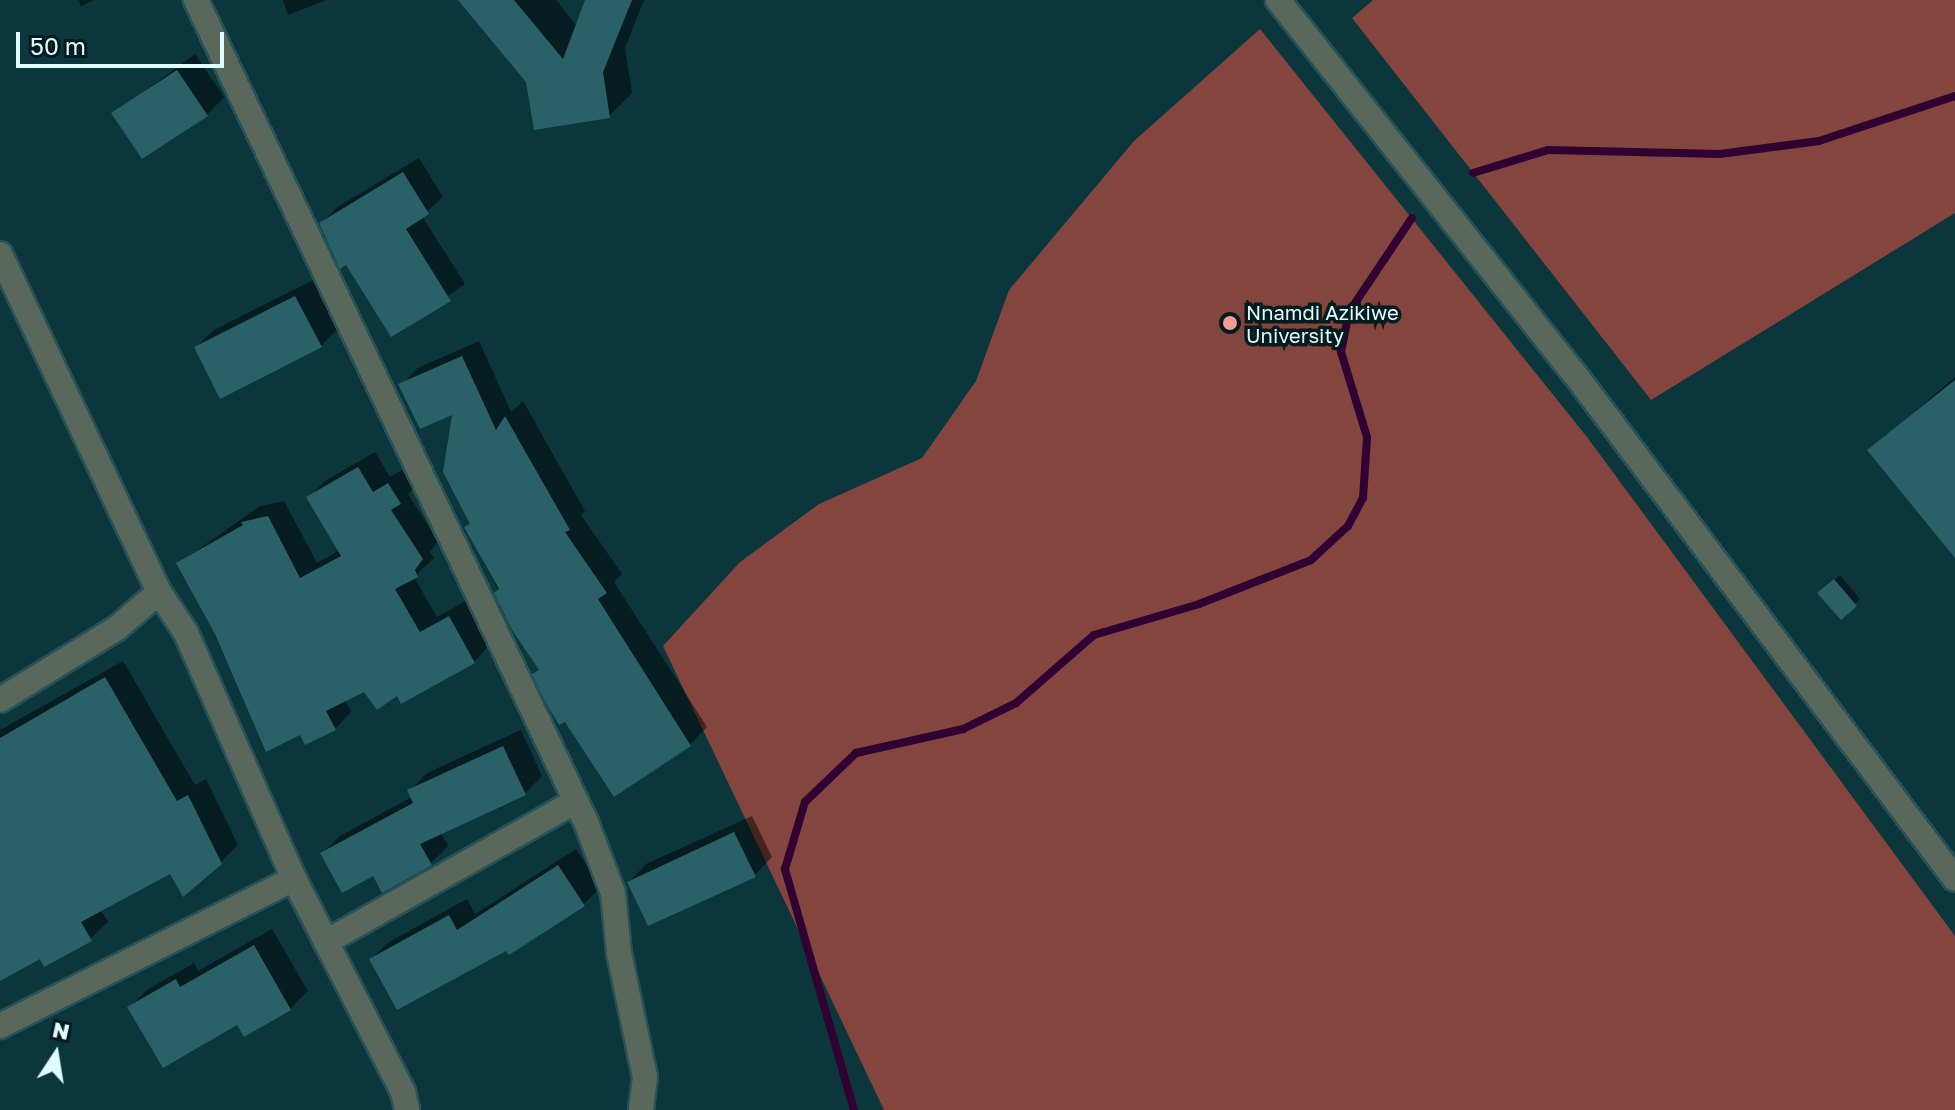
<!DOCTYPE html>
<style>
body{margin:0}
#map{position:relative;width:1955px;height:1110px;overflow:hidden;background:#0a363c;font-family:"Golos Text",sans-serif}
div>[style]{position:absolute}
.green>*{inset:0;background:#83453e}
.shadow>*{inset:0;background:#0007}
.stream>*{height:8px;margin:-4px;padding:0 4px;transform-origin:4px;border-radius:4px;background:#300032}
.building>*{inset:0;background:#2a6169}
.roads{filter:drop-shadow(2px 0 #285257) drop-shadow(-2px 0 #285257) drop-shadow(0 2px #285257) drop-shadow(0 -2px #285257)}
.street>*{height:24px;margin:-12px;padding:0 12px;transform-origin:12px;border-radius:12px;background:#5a685b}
.dots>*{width:22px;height:22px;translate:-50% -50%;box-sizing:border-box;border:4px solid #051c1f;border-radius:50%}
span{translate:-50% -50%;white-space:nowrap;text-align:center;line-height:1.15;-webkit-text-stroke:7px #051c1f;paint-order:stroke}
.poi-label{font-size:20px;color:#dffbff}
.left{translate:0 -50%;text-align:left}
.north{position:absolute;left:16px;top:1014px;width:80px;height:80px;-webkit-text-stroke:6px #051c1f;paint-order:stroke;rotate:12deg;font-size:22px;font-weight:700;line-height:32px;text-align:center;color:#dffbff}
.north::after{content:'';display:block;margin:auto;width:28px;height:36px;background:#dffbff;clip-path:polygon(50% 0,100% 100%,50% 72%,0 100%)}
.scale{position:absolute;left:16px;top:32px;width:208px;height:36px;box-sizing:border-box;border:4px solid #dffbff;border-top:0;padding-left:10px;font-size:24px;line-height:28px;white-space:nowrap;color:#dffbff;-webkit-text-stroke:6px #051c1f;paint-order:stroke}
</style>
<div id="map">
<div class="green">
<i style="clip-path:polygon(1373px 0,1955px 0,1955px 213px,1651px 400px,1352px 18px)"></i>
<i style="clip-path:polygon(1260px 29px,1587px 437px,1955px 936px,1955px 1110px,884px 1110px,663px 646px,740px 562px,819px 504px,922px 458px,976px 381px,1009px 290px,1134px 141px)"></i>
</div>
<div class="shadow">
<i style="clip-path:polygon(78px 0,94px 0,81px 6px)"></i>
<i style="clip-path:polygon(283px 0,327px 0,288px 15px)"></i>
<i style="clip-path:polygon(460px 0,556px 0,577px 26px,587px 0,644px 0,625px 48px,632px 93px,609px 116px,528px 81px)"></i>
<i style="clip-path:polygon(195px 54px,224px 97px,207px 115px,114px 114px)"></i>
<i style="clip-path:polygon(419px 158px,443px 197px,422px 216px,465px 284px,392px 335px,321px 224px,336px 208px)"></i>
<i style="clip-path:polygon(313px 280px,338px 328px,321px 346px,196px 347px,214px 330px)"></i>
<i style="clip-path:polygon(479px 341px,511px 412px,523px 401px,585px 511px,581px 515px,622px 574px,614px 582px,707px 727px,690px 744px,565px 719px,466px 528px,472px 522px,455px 411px,401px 385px,418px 368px)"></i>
<i style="clip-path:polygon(1955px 377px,1955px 555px,1870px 450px)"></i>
<i style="clip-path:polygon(375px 452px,390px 477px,405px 468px,416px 486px,408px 494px,438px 541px,430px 552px,434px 558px,414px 577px,437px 617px,466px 601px,490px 645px,474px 662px,398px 694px,365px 690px,345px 700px,351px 712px,335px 729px,217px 633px,178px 564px,260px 506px,284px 501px,317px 563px,340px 550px,309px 497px,325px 481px)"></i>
<i style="clip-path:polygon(1840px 575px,1860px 599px,1841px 617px,1820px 594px)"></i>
<i style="clip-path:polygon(123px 661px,195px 785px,206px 779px,238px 845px,221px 862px,170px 871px,100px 909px,108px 922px,90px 939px,40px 956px,0 979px,0 730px)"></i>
<i style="clip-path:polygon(521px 730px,542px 776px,525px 793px,440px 832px,448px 846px,430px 864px,374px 873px,322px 854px,340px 836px,412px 797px,410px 791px,427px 773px)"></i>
<i style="clip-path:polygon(752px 816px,772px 857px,755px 875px,629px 882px,646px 864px)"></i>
<i style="clip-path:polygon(576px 849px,601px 887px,584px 904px,507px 948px,371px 959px,389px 942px,467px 899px,475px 914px)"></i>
<i style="clip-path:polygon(272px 929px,308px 991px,290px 1009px,238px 1022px,130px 1007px,147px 990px,194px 963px,198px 971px)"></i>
</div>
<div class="stream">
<i style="left:1473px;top:173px;width:78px;rotate:-17deg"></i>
<i style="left:1548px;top:150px;width:172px;rotate:1.3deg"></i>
<i style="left:1720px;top:154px;width:100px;rotate:-7.5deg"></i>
<i style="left:1819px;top:141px;width:143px;rotate:-18.3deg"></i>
<i style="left:854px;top:1110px;width:251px;rotate:-106deg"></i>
<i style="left:785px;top:869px;width:70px;rotate:-73.4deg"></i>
<i style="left:805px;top:802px;width:71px;rotate:-43.9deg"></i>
<i style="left:856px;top:753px;width:110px;rotate:-12.6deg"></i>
<i style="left:963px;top:729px;width:59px;rotate:-26.1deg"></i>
<i style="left:1016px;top:703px;width:103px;rotate:-41.1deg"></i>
<i style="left:1094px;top:635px;width:109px;rotate:-16.4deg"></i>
<i style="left:1199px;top:604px;width:120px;rotate:-21.4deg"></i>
<i style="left:1311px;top:560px;width:50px;rotate:-42.6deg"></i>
<i style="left:1348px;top:526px;width:32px;rotate:-62deg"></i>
<i style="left:1363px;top:498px;width:61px;rotate:-86.2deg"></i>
<i style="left:1367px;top:437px;width:89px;rotate:-107deg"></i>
<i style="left:1341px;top:352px;width:41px;rotate:-78.7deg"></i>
<i style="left:1349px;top:312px;width:113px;rotate:-56.2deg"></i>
</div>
<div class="building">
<i style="clip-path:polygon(458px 0,514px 0,563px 59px,585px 0,632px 0,603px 72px,610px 118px,534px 130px,526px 82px)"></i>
<i style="clip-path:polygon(177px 70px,208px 116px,142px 159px,111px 113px)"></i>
<i style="clip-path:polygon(403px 172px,429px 214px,406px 229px,451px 301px,391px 337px,346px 265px,340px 269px,319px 223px)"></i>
<i style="clip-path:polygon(295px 296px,322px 347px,220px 399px,194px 347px)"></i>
<i style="clip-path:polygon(462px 356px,496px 430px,505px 416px,570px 530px,565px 532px,607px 593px,598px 599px,691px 746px,614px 797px,565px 722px,559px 725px,547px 705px,532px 674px,539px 670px,512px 630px,494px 593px,499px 589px,464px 527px,470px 524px,443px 472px,452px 415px,420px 429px,398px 384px)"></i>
<i style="clip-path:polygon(1955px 380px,1955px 558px,1867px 450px)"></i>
<i style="clip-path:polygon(358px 467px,373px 492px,388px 483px,401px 504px,391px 510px,423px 559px,415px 570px,418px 577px,395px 589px,420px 632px,449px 616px,475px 663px,401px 704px,397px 696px,377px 710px,364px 692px,326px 711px,336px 730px,305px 745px,300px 735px,266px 752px,215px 634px,176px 563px,243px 525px,241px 522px,268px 516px,300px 578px,341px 556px,306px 497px)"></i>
<i style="clip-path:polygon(1834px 579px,1857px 606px,1841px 620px,1817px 593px)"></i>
<i style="clip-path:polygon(105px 677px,177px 801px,188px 795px,222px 864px,183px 897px,170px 874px,81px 922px,92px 941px,44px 967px,40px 959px,0 981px,0 738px)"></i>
<i style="clip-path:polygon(503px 746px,526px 795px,420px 844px,432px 865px,382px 893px,373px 876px,342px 893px,320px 853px,413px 803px,407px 790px)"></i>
<i style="clip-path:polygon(734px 832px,756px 877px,648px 926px,627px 882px)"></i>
<i style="clip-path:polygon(558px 865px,585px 906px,509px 955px,506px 951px,397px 1010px,369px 959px,449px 915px,457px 930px)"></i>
<i style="clip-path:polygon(254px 945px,291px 1010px,244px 1037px,237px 1025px,163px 1068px,127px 1007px,176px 979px,180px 987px)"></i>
</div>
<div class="roads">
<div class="street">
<i style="left:196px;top:0;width:910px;rotate:64.62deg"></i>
<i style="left:586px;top:822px;width:76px;rotate:69.2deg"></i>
<i style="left:613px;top:893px;width:60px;rotate:84.3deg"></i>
<i style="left:619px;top:953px;width:127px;rotate:78.2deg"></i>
<i style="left:645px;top:1077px;width:33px;rotate:97deg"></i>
<i style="left:1278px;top:0;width:476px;rotate:51.6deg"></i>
<i style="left:1574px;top:373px;width:633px;rotate:53.02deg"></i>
<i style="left:0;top:254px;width:374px;rotate:64.8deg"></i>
<i style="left:159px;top:592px;width:49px;rotate:56.6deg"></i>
<i style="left:186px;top:633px;width:269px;rotate:66.3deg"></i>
<i style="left:294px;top:879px;width:239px;rotate:62.9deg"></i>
<i style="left:403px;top:1092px;width:18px;rotate:77deg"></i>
<i style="left:0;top:700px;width:137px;rotate:-31.6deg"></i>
<i style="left:117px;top:628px;width:55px;rotate:-40.6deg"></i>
<i style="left:326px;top:942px;width:287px;rotate:-29.4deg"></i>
<i style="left:0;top:1026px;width:329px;rotate:-26.6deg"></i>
</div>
</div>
<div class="dots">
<i style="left:1230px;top:323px;background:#f59c92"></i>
</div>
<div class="poi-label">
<span class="left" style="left:1246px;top:324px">Nnamdi Azikiwe<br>University</span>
</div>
<div class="north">N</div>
<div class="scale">50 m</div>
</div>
